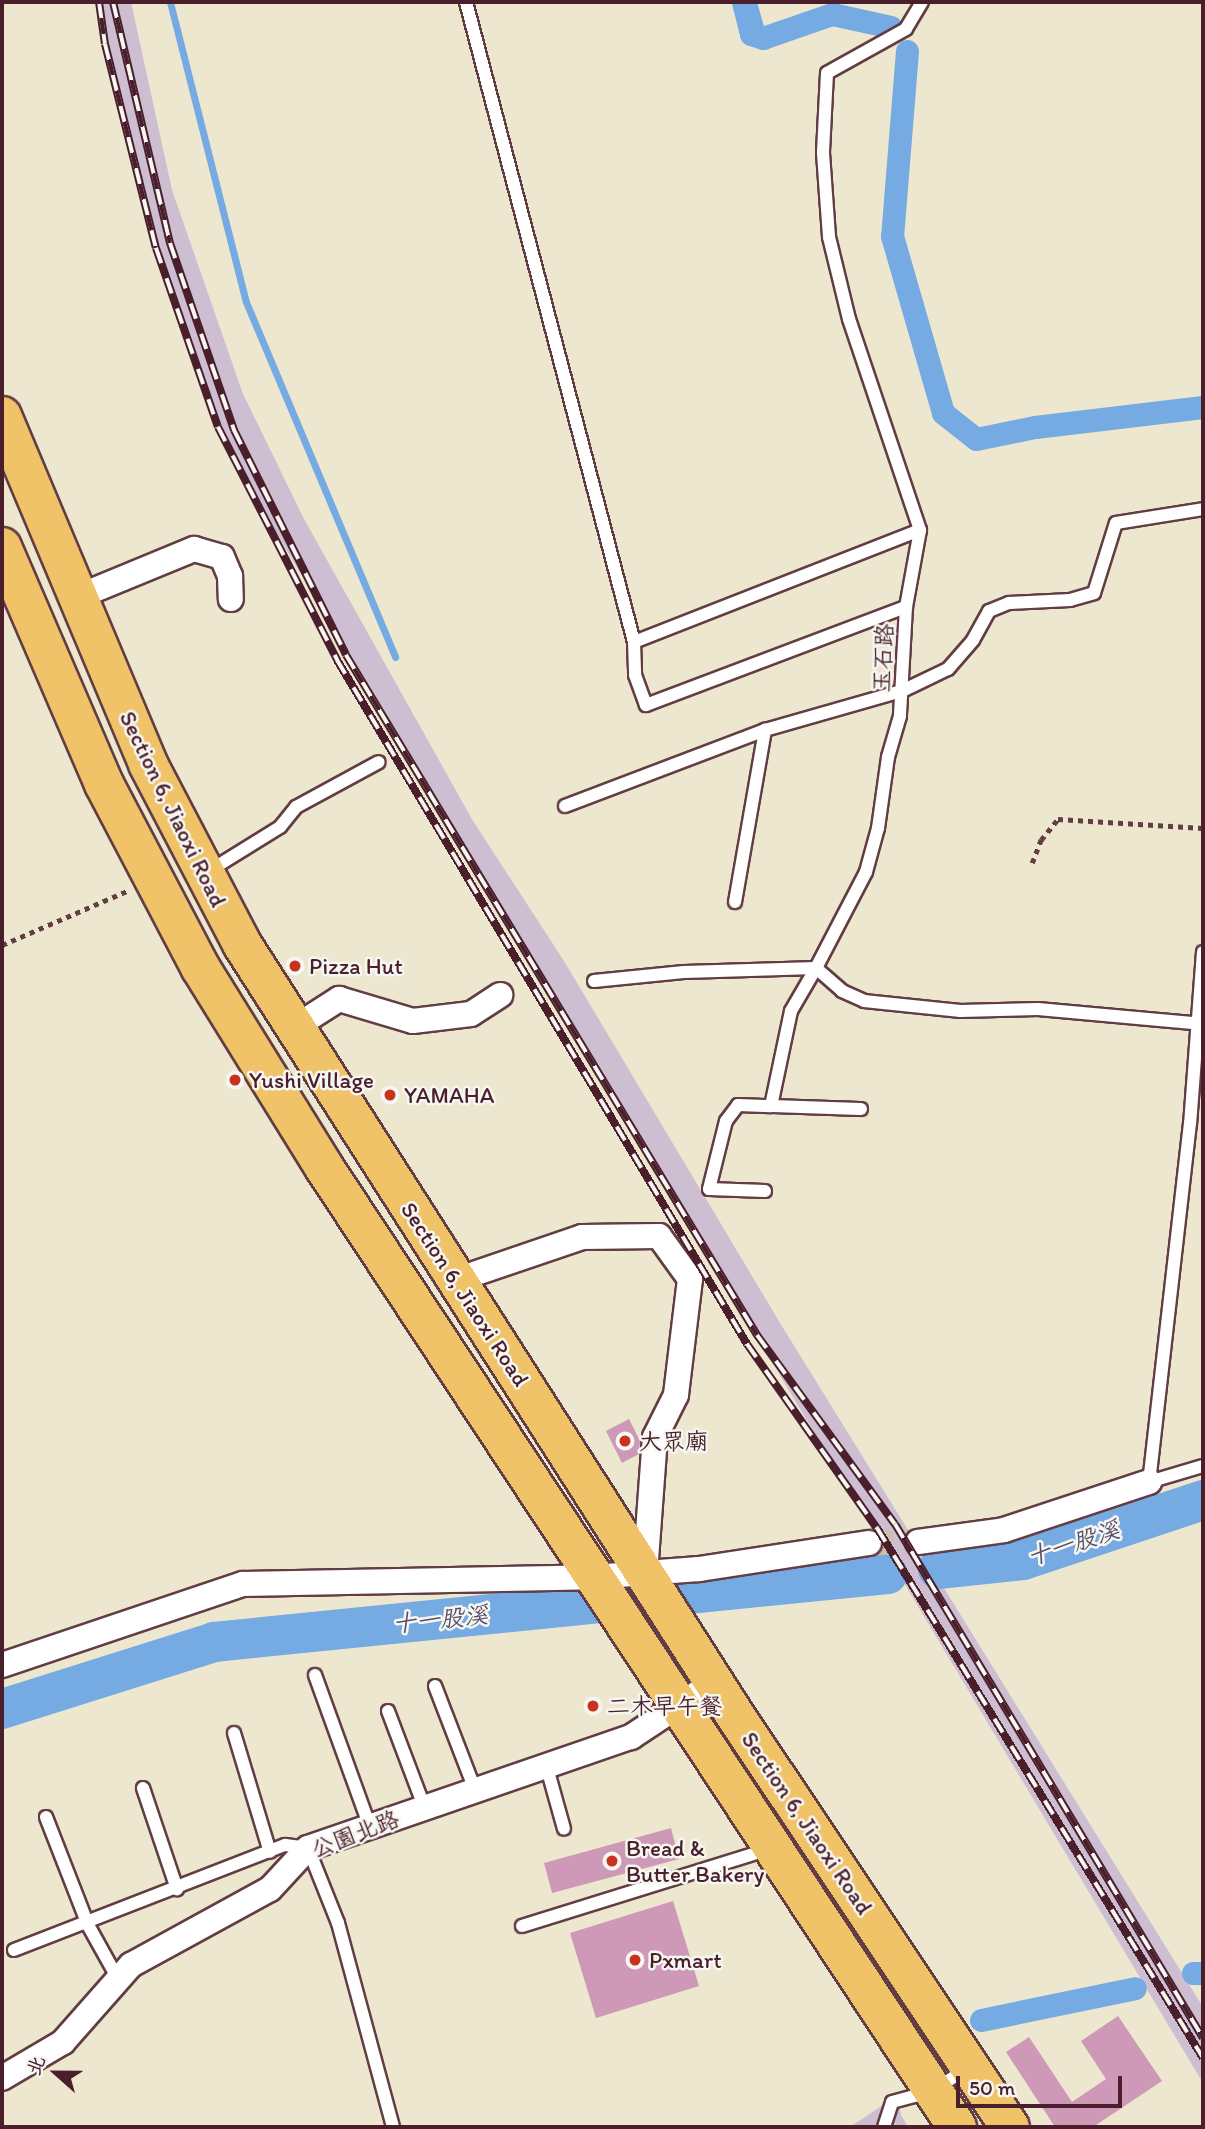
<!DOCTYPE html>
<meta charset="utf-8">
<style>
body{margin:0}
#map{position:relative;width:1205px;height:2129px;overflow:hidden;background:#ece7ce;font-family:Itim,"LXGW WenKai TC",sans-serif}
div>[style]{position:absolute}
.industrial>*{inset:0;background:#cebed2}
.stream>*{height:7px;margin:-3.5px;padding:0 3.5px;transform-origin:3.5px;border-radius:3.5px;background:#75aae2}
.canal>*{height:23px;margin:-11.5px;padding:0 11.5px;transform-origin:11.5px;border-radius:11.5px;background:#75aae2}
.river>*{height:40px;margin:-20px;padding:0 20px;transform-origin:20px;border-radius:20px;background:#75aae2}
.building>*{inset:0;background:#ce99b7}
.minor-tunnel>*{height:24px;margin-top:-12px;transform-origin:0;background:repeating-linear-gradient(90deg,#ccbfad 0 24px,transparent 0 36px)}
.path>*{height:4.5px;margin-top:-2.25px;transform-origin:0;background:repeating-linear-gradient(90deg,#623d43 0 5px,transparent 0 10px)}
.roads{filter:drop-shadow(2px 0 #623d43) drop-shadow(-2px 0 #623d43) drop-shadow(0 2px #623d43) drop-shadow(0 -2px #623d43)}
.service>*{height:12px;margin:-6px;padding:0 6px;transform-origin:6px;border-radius:6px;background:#fff}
.minor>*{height:24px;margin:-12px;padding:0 12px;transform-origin:12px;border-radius:12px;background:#fff}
.primary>*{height:38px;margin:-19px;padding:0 19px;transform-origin:19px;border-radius:19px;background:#f1c369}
.rail>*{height:8px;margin-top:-4px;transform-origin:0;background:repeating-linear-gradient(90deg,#f6f6f2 0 16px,#4a1f2b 0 32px);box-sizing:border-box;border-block:2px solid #4a1f2b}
.dots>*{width:19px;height:19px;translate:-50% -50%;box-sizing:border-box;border:4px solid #f6f6f2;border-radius:50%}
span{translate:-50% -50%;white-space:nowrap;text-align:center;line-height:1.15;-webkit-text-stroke:5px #f6f6f2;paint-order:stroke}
.street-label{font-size:23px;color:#4a1f2b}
.poi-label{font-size:23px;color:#4a1f2b}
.left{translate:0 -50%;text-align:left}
.water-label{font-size:24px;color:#59506b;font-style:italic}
.frame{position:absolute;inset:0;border:4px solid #4a1f2b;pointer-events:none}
.north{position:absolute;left:21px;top:2038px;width:70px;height:70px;-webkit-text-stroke:5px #f6f6f2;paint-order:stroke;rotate:291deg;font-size:19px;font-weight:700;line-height:28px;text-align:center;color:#4a1f2b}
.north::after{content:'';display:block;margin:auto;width:24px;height:32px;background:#4a1f2b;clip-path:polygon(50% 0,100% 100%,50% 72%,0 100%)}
.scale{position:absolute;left:956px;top:2076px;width:166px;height:32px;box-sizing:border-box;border:4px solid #4a1f2b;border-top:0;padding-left:9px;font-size:21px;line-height:24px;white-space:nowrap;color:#4a1f2b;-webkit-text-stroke:5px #f6f6f2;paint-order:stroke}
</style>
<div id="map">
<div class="industrial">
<i style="clip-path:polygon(96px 2px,131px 2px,172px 190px,243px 394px,304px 519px,473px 821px,564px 961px,780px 1323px,1203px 2007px,1203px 2083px,216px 432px,153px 251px)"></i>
<i style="clip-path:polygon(898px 2095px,901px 2115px,908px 2127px,850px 2127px)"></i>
</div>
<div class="stream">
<i style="left:170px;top:2px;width:309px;rotate:75.8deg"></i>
<i style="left:246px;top:302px;width:385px;rotate:67.2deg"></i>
<i style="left:753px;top:2px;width:37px;rotate:74deg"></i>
</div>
<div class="canal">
<i style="left:743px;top:2px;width:33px;rotate:76deg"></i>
<i style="left:751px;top:34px;width:13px;rotate:18deg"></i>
<i style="left:763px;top:38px;width:73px;rotate:-19.2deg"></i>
<i style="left:832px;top:14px;width:60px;rotate:12.4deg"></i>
<i style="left:907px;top:51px;width:186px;rotate:94.6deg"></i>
<i style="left:892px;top:236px;width:184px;rotate:73.9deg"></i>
<i style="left:943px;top:413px;width:42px;rotate:38.2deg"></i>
<i style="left:976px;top:439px;width:60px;rotate:-11.5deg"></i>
<i style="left:1035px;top:427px;width:169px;rotate:-6.8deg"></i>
<i style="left:1193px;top:1973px;width:10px"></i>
<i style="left:981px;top:2020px;width:157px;rotate:-11.7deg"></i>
</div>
<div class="river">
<i style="left:938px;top:1569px;width:85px;rotate:-6deg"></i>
<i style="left:1023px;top:1560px;width:190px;rotate:-18.4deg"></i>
<i style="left:2px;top:1709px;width:222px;rotate:-17.5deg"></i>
<i style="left:214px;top:1642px;width:677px;rotate:-5.76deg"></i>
</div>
<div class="building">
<i style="clip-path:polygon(629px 1419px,640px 1441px,639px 1454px,622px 1463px,606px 1431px)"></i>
<i style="clip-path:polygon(671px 1828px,679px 1859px,552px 1893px,544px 1863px)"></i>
<i style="clip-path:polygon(673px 1901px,699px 1986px,596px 2018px,570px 1933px)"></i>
<i style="clip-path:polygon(1118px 2016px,1162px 2081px,1093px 2127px,1055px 2127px,1006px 2052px,1029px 2037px,1072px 2102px,1106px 2079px,1081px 2041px)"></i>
</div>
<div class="minor-tunnel">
<i style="left:869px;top:1543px;width:49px;rotate:-1.2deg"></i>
</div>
<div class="path">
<i style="left:1032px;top:863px;width:25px;rotate:-69deg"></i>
<i style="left:1041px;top:840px;width:27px;rotate:-51deg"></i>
<i style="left:1058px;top:819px;width:145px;rotate:3.6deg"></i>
<i style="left:2px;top:945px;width:138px;rotate:-23.4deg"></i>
</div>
<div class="roads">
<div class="service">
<i style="left:466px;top:2px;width:662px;rotate:75.29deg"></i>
<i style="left:634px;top:642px;width:307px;rotate:-21.4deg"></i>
<i style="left:922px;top:2px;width:31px;rotate:121deg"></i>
<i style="left:906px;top:29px;width:90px;rotate:150.9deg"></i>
<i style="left:827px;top:73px;width:80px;rotate:92.9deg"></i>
<i style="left:823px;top:153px;width:84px;rotate:85.9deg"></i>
<i style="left:829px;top:237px;width:84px;rotate:76.3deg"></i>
<i style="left:849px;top:319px;width:223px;rotate:71.4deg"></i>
<i style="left:920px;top:530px;width:78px;rotate:100.3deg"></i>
<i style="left:906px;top:607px;width:109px;rotate:93.2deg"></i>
<i style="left:900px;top:716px;width:43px;rotate:106.3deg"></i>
<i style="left:888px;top:757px;width:72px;rotate:98deg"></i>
<i style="left:878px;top:828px;width:46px;rotate:105.3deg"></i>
<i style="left:866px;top:872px;width:108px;rotate:117.5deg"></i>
<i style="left:816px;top:968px;width:35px;rotate:41deg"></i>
<i style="left:842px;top:991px;width:24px;rotate:24deg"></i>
<i style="left:864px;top:1001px;width:97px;rotate:5.9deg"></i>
<i style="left:960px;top:1011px;width:78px;rotate:-1.5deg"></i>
<i style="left:1038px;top:1009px;width:166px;rotate:5.2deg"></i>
<i style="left:634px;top:642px;width:33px;rotate:88deg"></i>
<i style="left:635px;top:675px;width:32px;rotate:70deg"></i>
<i style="left:646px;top:705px;width:278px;rotate:-20.7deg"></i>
<i style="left:565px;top:806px;width:214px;rotate:-20.8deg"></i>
<i style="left:765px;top:730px;width:142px;rotate:-15.9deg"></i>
<i style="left:902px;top:691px;width:51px;rotate:-25.6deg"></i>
<i style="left:948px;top:669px;width:38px;rotate:-49deg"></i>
<i style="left:973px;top:640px;width:33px;rotate:-61deg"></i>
<i style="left:989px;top:611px;width:22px;rotate:-22deg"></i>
<i style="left:1009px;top:603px;width:61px;rotate:-2.8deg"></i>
<i style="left:1070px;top:600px;width:25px;rotate:-16deg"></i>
<i style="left:1094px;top:593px;width:73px;rotate:-72.6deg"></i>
<i style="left:1116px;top:523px;width:88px;rotate:-9.1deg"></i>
<i style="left:209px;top:871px;width:84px;rotate:-31.8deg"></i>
<i style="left:280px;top:827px;width:26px;rotate:-51deg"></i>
<i style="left:296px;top:807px;width:94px;rotate:-28.5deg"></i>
<i style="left:735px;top:902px;width:175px;rotate:-80.1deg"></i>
<i style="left:1203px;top:952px;width:171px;rotate:94.3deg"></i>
<i style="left:1190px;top:1123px;width:361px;rotate:96.5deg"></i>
<i style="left:1149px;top:1482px;width:56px;rotate:-16.5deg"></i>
<i style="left:594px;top:981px;width:90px;rotate:-5.7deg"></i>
<i style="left:684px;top:972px;width:132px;rotate:-1.7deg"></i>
<i style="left:771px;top:1106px;width:90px;rotate:1.9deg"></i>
<i style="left:765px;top:1191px;width:56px;rotate:-178deg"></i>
<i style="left:709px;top:1189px;width:70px;rotate:-76deg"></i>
<i style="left:726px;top:1121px;width:20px;rotate:-53deg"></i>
<i style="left:738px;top:1105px;width:33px;rotate:2deg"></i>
<i style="left:771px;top:1106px;width:97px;rotate:-78.1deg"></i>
<i style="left:791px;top:1011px;width:50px;rotate:-59.8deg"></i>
<i style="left:315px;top:1675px;width:162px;rotate:70.1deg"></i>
<i style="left:435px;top:1686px;width:114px;rotate:68.9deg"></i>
<i style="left:388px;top:1711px;width:105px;rotate:69.3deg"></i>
<i style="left:234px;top:1733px;width:124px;rotate:73.2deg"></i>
<i style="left:547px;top:1768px;width:63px;rotate:74.4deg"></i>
<i style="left:143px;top:1788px;width:107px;rotate:71.4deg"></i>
<i style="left:46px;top:1817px;width:116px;rotate:68.7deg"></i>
<i style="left:88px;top:1925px;width:62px;rotate:60.9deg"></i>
<i style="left:522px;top:1926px;width:259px;rotate:-17.3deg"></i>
<i style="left:14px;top:1950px;width:291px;rotate:-21.2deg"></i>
<i style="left:285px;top:1845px;width:23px;rotate:7deg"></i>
<i style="left:308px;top:1848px;width:81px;rotate:68.2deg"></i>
<i style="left:338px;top:1923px;width:211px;rotate:74.9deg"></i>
<i style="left:884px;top:2127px;width:26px;rotate:-72deg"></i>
<i style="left:892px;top:2102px;width:42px;rotate:-15deg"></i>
<i style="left:933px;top:2091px;width:40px;rotate:-34deg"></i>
</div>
<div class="minor">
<i style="left:75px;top:598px;width:129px;rotate:-22.4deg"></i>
<i style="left:194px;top:549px;width:29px;rotate:16deg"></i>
<i style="left:222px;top:557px;width:21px;rotate:67deg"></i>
<i style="left:230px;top:576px;width:23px;rotate:88deg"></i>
<i style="left:292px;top:1029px;width:56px;rotate:-32.6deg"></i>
<i style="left:339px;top:999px;width:77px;rotate:16.6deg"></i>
<i style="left:413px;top:1021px;width:58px;rotate:-6.9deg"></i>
<i style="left:471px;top:1014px;width:35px;rotate:-33deg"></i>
<i style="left:456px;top:1280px;width:133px;rotate:-18.8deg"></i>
<i style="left:582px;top:1237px;width:77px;rotate:-0.7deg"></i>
<i style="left:659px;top:1236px;width:53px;rotate:54.2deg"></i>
<i style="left:690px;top:1279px;width:117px;rotate:96.9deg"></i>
<i style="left:676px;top:1395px;width:47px;rotate:116.6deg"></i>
<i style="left:655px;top:1437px;width:135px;rotate:94.2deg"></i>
<i style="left:918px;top:1542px;width:87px;rotate:-7.9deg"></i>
<i style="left:1004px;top:1530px;width:153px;rotate:-18.3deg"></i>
<i style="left:2px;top:1665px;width:254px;rotate:-18.6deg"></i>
<i style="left:243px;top:1584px;width:350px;rotate:-1.1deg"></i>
<i style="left:593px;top:1577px;width:106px;rotate:-4.3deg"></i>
<i style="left:699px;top:1569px;width:172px;rotate:-8.7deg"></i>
<i style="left:2px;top:2078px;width:71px;rotate:-30.5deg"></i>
<i style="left:63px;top:2042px;width:103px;rotate:-48.6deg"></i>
<i style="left:131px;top:1965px;width:158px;rotate:-28.7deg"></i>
<i style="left:270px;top:1889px;width:56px;rotate:-47.2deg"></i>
<i style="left:308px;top:1848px;width:342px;rotate:-19deg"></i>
<i style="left:631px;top:1737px;width:100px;rotate:-33.5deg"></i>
</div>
<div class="primary">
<i style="left:2px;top:416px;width:377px;rotate:67.2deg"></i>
<i style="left:148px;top:764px;width:203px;rotate:62.4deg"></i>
<i style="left:242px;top:944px;width:912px;rotate:57.41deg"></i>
<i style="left:733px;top:1712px;width:499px;rotate:56.3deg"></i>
<i style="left:2px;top:547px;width:258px;rotate:66.7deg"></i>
<i style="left:104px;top:784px;width:207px;rotate:62.3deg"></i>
<i style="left:200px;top:967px;width:235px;rotate:58.2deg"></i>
<i style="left:324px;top:1167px;width:1150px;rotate:56.6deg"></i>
</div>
</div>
<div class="rail">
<i style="left:99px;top:2px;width:42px;rotate:81.9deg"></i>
<i style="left:105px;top:44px;width:210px;rotate:76deg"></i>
<i style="left:156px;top:248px;width:189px;rotate:70.9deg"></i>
<i style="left:218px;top:427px;width:262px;rotate:62.9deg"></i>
<i style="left:337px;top:660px;width:797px;rotate:59.06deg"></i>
<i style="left:747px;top:1344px;width:225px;rotate:54.8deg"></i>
<i style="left:877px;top:1528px;width:622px;rotate:58.4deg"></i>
<i style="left:113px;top:2px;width:248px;rotate:76.7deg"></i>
<i style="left:170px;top:243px;width:198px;rotate:71.1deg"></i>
<i style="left:234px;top:430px;width:251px;rotate:63.5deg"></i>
<i style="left:346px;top:655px;width:795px;rotate:58.85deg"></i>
<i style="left:757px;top:1335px;width:234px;rotate:53.9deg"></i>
<i style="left:895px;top:1524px;width:599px;rotate:59.07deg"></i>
</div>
<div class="dots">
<i style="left:295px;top:966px;background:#c8321e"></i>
<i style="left:235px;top:1080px;background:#c8321e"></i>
<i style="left:390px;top:1095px;background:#c8321e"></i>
<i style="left:625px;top:1441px;background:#c8321e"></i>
<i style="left:593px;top:1706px;background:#c8321e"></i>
<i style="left:612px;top:1861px;background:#c8321e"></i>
<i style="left:635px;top:1960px;background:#c8321e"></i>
</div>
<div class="street-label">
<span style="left:883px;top:658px;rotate:-87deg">玉石路</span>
<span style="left:173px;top:809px;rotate:64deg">Section 6, Jiaoxi Road</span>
<span style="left:465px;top:1294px;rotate:57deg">Section 6, Jiaoxi Road</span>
<span style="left:807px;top:1823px;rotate:56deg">Section 6, Jiaoxi Road</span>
<span style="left:355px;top:1834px;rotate:-21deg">公園北路</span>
</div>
<div class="poi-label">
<span class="left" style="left:309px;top:966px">Pizza Hut</span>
<span class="left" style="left:249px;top:1080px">Yushi Village</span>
<span class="left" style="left:404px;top:1095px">YAMAHA</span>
<span class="left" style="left:639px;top:1441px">大眾廟</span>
<span class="left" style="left:607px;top:1706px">二木早午餐</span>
<span class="left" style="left:626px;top:1861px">Bread &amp;<br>Butter Bakery</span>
<span class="left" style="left:649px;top:1960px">Pxmart</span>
</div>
<div class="water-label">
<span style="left:1073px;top:1543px;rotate:-18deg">十一股溪</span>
<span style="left:440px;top:1619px;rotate:-6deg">十一股溪</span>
</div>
<div class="frame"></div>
<div class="north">北</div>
<div class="scale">50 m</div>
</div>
